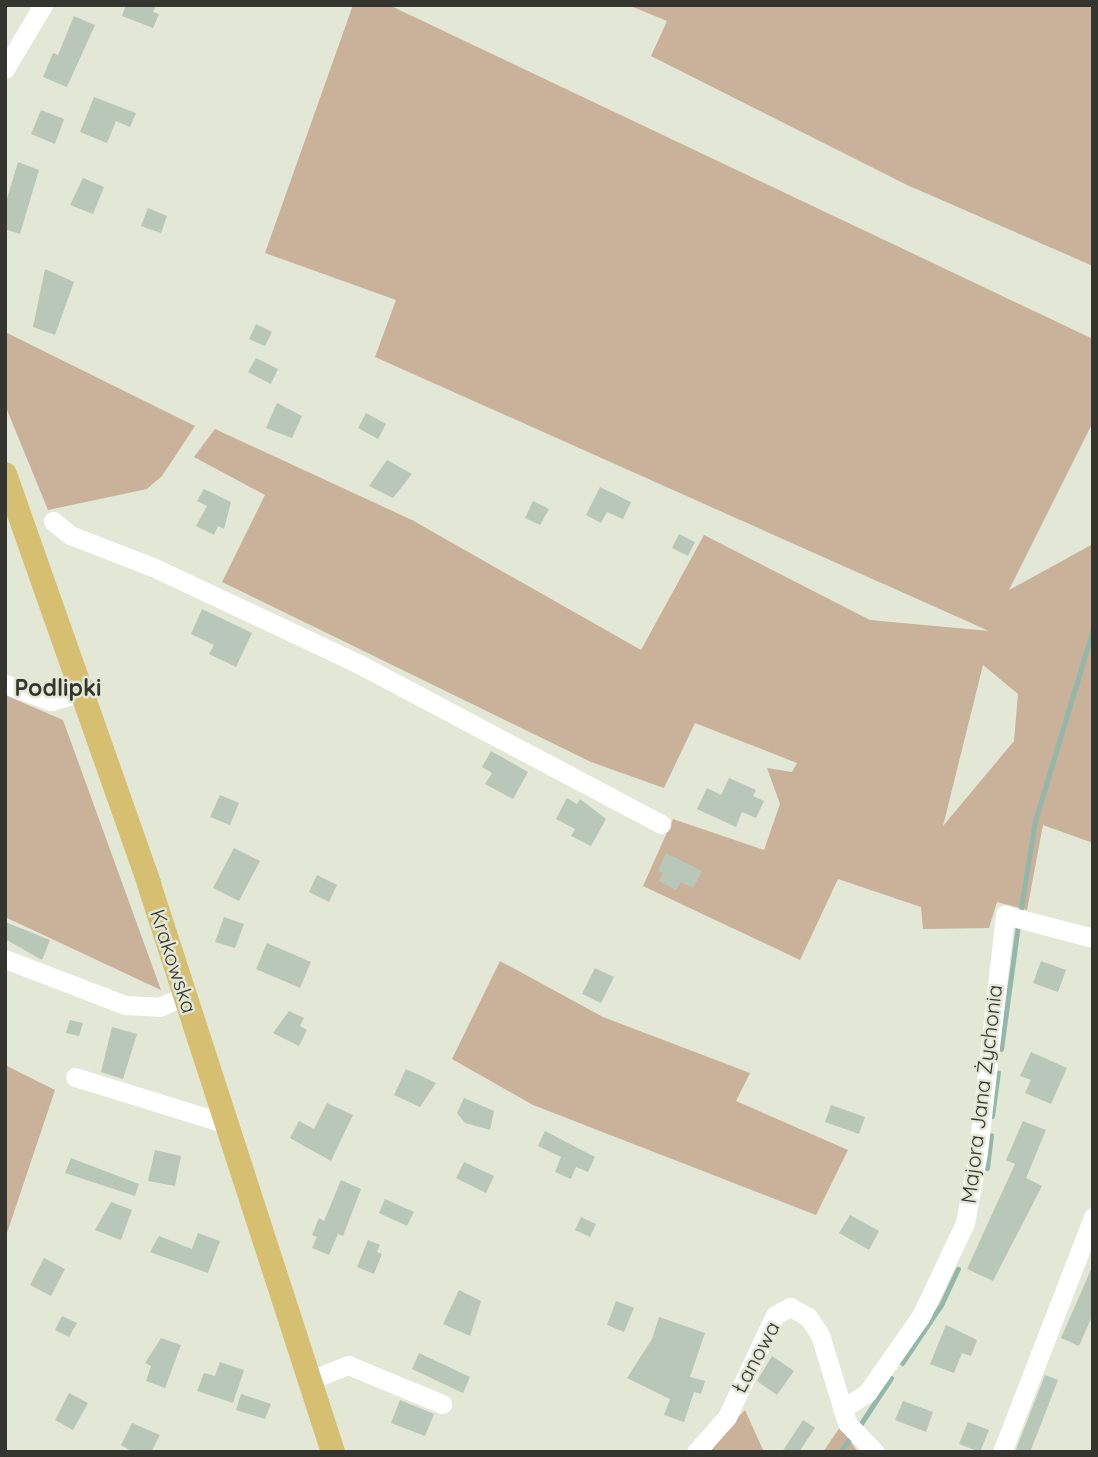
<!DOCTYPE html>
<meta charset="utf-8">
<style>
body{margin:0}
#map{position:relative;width:1098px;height:1457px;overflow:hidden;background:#e3e7d5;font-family:Quicksand,sans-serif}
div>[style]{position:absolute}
.green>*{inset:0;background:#cab19a}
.stream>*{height:5px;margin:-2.5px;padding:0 2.5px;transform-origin:2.5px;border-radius:2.5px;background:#93b8aa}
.building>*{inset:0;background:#b9c7b9}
.minor>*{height:19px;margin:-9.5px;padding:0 9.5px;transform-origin:9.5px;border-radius:9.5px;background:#fff}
.major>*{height:24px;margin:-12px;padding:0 12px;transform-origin:12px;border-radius:12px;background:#d6bf71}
span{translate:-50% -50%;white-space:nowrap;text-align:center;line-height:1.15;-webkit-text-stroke:5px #e3e7d5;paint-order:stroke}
.street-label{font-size:21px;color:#34352e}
.neighbourhood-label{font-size:23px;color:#34352e;font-weight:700}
.frame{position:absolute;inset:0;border:7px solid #34352e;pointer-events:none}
</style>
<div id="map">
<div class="green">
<i style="clip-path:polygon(evenodd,353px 5px,389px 5px,1093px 339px,1093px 422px,1009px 590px,1093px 544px,1093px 843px,1043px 825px,1027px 910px,997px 902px,989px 928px,923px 929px,921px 907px,838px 879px,800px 960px,643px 886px,673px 819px,764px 850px,780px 804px,767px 768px,792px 772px,797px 763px,695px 723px,664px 788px,591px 762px,222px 582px,265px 495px,194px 457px,215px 429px,412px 520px,641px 650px,704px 535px,870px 620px,989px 631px,375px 357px,396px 300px,265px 253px,353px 5px,983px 665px,1018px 694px,1014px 741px,943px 826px,983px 665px)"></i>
<i style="clip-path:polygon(628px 5px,1093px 5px,1093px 266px,907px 185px,651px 56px,667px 21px)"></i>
<i style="clip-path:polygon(5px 332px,195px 426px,162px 476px,147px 489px,48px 510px,5px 405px)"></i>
<i style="clip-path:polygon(5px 695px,63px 720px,161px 990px,5px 917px)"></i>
<i style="clip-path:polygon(500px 961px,603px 1017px,750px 1073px,736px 1101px,848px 1150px,816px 1215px,533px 1105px,452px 1059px)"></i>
<i style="clip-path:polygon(5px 1065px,55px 1090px,5px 1239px)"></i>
<i style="clip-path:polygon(745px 1410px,764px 1452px,704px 1452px)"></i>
<i style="clip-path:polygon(840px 1427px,858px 1452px,823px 1452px)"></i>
</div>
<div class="stream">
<i style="left:1021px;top:908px;width:88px;rotate:-80.9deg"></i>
<i style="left:1035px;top:821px;width:201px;rotate:-73.2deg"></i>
<i style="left:1001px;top:1049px;width:125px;rotate:-82.2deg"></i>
<i style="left:992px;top:1116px;width:44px;rotate:-82.2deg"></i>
<i style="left:987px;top:1168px;width:33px;rotate:-83deg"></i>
<i style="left:902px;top:1363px;width:70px;rotate:-56.1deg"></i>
<i style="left:941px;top:1305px;width:40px;rotate:-65deg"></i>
<i style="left:858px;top:1428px;width:60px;rotate:-56.6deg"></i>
<i style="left:840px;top:1452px;width:17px;rotate:-54deg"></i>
</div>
<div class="building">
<i style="clip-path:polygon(126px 5px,156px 5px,153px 12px,159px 14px,153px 28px,122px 16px)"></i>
<i style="clip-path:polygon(74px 16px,95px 25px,67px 87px,43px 77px,53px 53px,58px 55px)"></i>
<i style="clip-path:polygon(94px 97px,136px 113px,130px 127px,116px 121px,107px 143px,80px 132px)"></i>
<i style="clip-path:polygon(41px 110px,64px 119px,55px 144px,31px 134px)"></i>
<i style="clip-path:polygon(18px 162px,39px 170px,20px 234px,5px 229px,5px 205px)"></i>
<i style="clip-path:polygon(83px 178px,104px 187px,93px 214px,70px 205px)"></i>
<i style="clip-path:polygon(148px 208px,167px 216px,161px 233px,141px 226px)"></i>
<i style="clip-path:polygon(45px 269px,74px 282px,55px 335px,33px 327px)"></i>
<i style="clip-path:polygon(256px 324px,272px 332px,265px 346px,249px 339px)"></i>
<i style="clip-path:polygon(256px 358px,278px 369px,271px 384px,248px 372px)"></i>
<i style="clip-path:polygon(277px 403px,302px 416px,292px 438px,266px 428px)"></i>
<i style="clip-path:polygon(366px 413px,386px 424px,378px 439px,358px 428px)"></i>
<i style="clip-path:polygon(387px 460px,412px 474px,393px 498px,369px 486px)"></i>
<i style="clip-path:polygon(600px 487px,631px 502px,623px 519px,607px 512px,601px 523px,586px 515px)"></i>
<i style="clip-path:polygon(204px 489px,231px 502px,224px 529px,218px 526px,214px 535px,196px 526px,207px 506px,197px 501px)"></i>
<i style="clip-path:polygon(533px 501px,549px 509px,540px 525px,525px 518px)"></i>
<i style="clip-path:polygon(679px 534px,695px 542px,688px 556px,672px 548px)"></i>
<i style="clip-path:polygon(202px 609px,252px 633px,236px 667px,209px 654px,214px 645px,191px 634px)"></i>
<i style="clip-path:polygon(491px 751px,528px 772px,513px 799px,485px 784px,492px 773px,482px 767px)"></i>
<i style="clip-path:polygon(729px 778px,756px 790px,753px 796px,764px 801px,756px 818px,742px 812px,736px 827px,697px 809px,707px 788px,721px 795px)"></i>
<i style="clip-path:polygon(220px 795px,239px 803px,230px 825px,210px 817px)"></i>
<i style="clip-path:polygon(567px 798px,577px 804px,580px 799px,606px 819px,591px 846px,571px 836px,575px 829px,556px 819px)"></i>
<i style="clip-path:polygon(234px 848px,260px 861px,239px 901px,213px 888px)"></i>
<i style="clip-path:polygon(666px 853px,702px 871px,693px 888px,681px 882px,676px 890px,659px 881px,663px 873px,658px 870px)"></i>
<i style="clip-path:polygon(317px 875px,337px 885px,329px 902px,309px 892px)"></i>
<i style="clip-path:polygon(224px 917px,244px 924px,235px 948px,215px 942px)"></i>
<i style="clip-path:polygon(5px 922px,50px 940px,42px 960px,5px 939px)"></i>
<i style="clip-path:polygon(267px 943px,311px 962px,300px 988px,256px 969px)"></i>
<i style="clip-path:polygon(1041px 961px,1066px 970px,1058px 992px,1033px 983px)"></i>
<i style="clip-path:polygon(595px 968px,614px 977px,601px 1003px,582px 994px)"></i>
<i style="clip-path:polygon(289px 1011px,304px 1018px,300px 1026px,307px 1030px,299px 1046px,273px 1033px)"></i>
<i style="clip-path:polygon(70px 1020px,83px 1023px,79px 1036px,66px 1033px)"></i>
<i style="clip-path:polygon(112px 1027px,137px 1034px,123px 1079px,101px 1072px)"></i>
<i style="clip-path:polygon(1031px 1052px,1067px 1068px,1051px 1104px,1025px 1093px,1031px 1080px,1020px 1076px)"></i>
<i style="clip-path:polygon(406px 1069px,436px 1083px,420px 1107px,394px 1095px)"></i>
<i style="clip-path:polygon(464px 1098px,494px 1111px,490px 1130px,465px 1123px,457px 1113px)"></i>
<i style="clip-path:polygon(327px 1103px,353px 1115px,331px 1161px,290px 1138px,299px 1121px,314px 1129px)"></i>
<i style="clip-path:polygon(831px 1105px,865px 1117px,859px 1134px,825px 1122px)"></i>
<i style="clip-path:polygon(1023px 1121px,1046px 1130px,1026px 1178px,1042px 1186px,993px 1281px,967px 1269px,1015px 1164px,1006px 1160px)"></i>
<i style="clip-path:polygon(545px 1131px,595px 1157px,588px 1172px,576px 1167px,571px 1179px,555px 1172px,561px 1157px,538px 1146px)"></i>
<i style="clip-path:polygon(155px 1150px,181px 1156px,175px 1186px,148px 1181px)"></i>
<i style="clip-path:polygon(71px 1158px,139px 1184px,135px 1196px,65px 1173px)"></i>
<i style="clip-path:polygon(464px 1162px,494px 1176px,486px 1193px,456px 1178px)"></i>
<i style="clip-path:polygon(341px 1180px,361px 1189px,343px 1236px,338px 1234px,329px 1255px,312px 1248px,317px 1237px,312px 1235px,319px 1218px,324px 1221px)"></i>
<i style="clip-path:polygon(385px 1199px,414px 1212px,407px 1226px,379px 1213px)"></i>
<i style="clip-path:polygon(111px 1202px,132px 1210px,121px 1240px,95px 1230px)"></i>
<i style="clip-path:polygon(850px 1215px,879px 1231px,869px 1250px,839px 1233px)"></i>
<i style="clip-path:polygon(581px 1217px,596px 1224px,590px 1237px,575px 1230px)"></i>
<i style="clip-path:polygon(198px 1233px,220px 1241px,208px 1273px,150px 1252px,159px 1236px,192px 1249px)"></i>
<i style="clip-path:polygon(368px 1240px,380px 1245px,377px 1252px,382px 1254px,374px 1274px,357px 1267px)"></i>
<i style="clip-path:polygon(44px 1258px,65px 1269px,51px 1296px,30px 1285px)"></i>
<i style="clip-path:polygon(1093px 1265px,1093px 1314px,1079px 1346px,1061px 1338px)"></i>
<i style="clip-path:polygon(459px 1290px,481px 1301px,470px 1336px,443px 1324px)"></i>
<i style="clip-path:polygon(616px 1301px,634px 1308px,624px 1332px,607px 1325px)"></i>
<i style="clip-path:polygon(62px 1316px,77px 1323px,69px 1337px,55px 1330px)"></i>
<i style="clip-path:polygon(659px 1317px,705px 1333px,690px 1377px,705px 1381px,701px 1394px,694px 1392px,684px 1422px,664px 1415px,670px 1399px,627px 1378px,652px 1339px)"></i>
<i style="clip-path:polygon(946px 1325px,977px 1340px,971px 1356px,962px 1353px,954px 1373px,930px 1364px)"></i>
<i style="clip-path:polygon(161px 1338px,181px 1345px,165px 1388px,146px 1381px,151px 1366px,145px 1363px)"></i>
<i style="clip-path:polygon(419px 1353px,470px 1377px,463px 1393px,412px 1369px)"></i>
<i style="clip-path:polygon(772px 1356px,794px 1371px,777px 1395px,757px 1381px)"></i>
<i style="clip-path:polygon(220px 1362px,244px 1370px,233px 1403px,197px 1391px,204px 1373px,215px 1376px)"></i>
<i style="clip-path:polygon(1045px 1375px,1058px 1380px,1043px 1419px,1030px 1452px,1015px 1452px)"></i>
<i style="clip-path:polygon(69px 1393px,88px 1403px,73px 1430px,55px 1420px)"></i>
<i style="clip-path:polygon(241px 1394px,271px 1404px,265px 1419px,236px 1410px)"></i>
<i style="clip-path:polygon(400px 1400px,434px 1414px,425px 1436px,391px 1423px)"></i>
<i style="clip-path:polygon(903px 1401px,933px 1412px,926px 1432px,895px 1420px)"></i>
<i style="clip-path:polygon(803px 1420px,815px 1428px,799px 1452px,782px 1452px)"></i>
<i style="clip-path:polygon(968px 1422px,989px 1430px,980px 1452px,959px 1444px)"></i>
<i style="clip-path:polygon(132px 1423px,160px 1435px,151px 1452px,133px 1452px,121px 1445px)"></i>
</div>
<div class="minor">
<i style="left:5px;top:69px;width:74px;rotate:-59.3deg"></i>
<i style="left:53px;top:521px;width:22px;rotate:39deg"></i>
<i style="left:70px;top:535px;width:89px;rotate:21.1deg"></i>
<i style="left:153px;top:567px;width:228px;rotate:25.2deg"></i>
<i style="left:359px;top:664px;width:342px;rotate:27.9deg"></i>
<i style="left:5px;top:684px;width:49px;rotate:20.3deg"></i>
<i style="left:51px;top:701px;width:33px;rotate:-16deg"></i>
<i style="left:5px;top:959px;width:129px;rotate:21deg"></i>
<i style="left:125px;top:1005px;width:34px;rotate:3deg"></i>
<i style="left:159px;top:1007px;width:28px;rotate:-23deg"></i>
<i style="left:75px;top:1077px;width:159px;rotate:17.2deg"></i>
<i style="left:310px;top:1380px;width:41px;rotate:-21.5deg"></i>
<i style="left:348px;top:1365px;width:102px;rotate:22.5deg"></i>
<i style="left:842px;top:1409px;width:30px;rotate:-33deg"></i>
<i style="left:867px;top:1393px;width:94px;rotate:-55deg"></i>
<i style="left:921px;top:1316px;width:103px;rotate:-64.7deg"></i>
<i style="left:965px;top:1223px;width:72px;rotate:-79.6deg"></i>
<i style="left:978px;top:1152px;width:239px;rotate:-83.5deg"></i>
<i style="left:1005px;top:915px;width:91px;rotate:14.6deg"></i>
<i style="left:696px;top:1452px;width:47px;rotate:-48.5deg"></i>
<i style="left:727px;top:1417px;width:113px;rotate:-64.8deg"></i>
<i style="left:775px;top:1315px;width:17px;rotate:-28deg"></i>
<i style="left:790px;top:1307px;width:21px;rotate:29deg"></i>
<i style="left:808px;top:1317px;width:22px;rotate:56deg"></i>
<i style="left:820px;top:1335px;width:92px;rotate:72.9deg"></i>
<i style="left:847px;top:1423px;width:40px;rotate:46deg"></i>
<i style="left:1002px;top:1452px;width:252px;rotate:-68.8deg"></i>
</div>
<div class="major">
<i style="left:5px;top:474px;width:435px;rotate:70.6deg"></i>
<i style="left:149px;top:884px;width:597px;rotate:72.05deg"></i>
</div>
<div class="street-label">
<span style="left:174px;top:961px;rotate:72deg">Krakowska</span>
<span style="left:981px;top:1094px;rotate:-83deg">Majora Jana Żychonia</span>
<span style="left:755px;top:1357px;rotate:-62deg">Łanowa</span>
</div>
<div class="neighbourhood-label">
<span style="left:58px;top:688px">Podlipki</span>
</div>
<div class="frame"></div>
</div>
